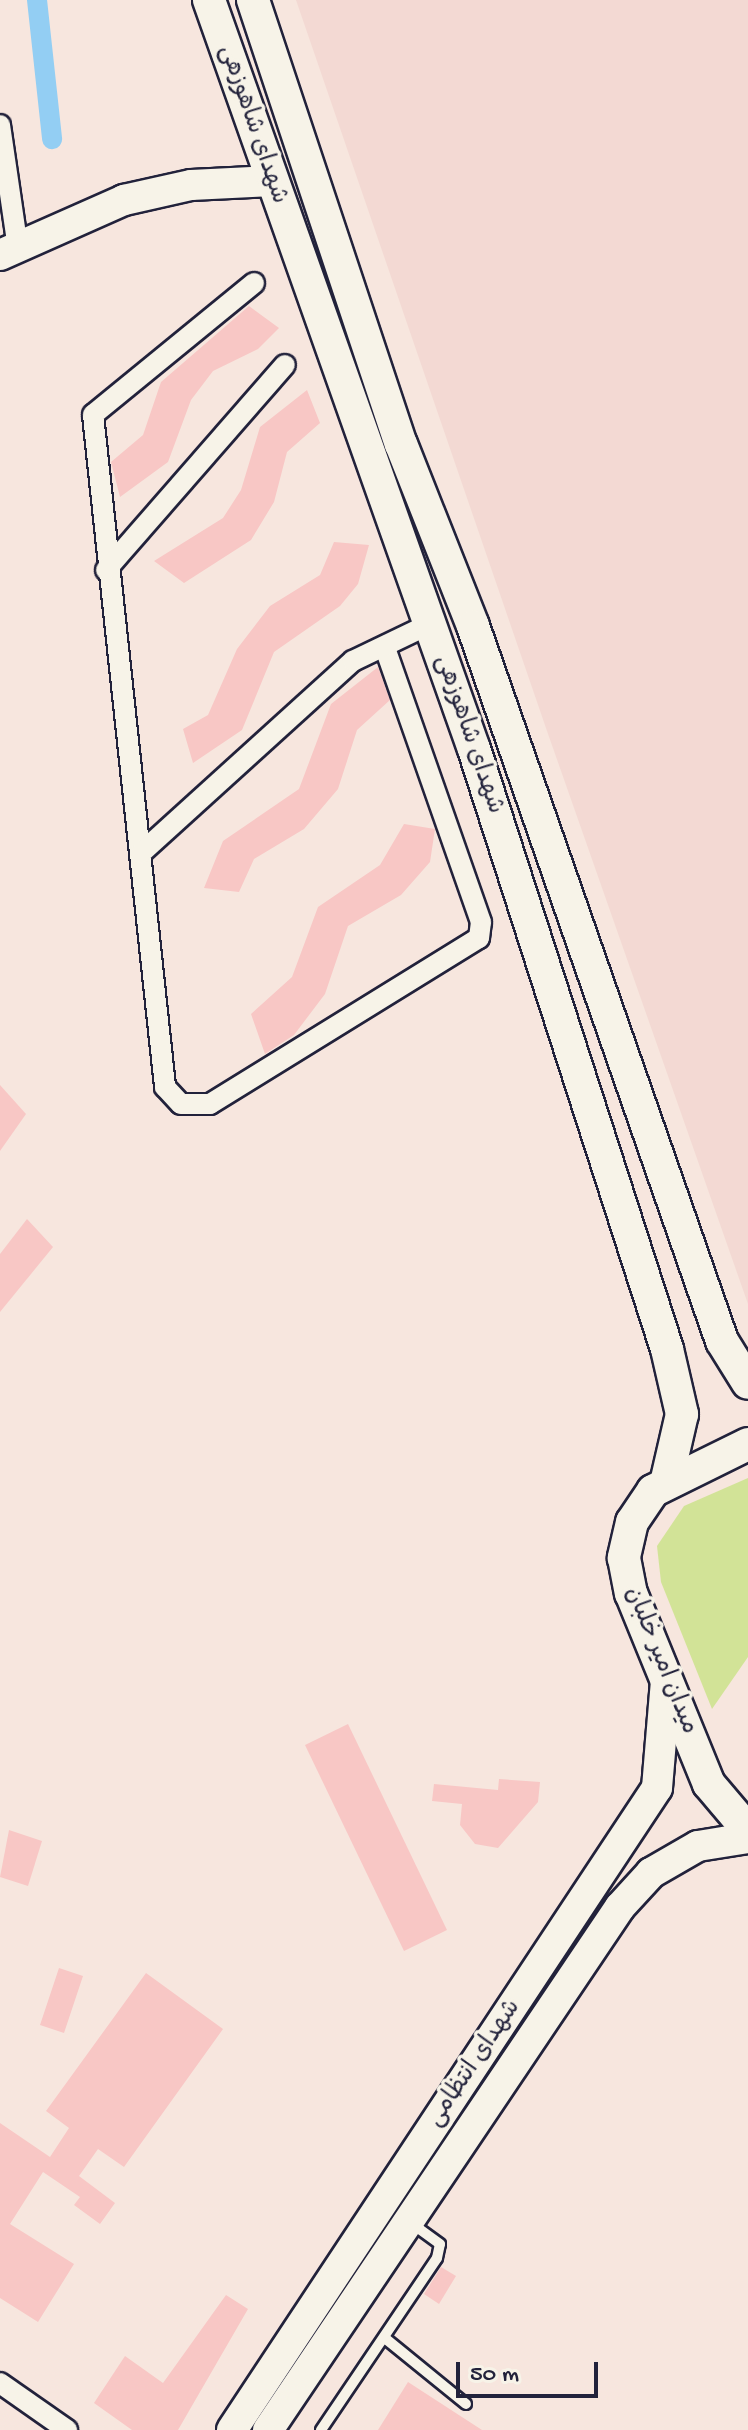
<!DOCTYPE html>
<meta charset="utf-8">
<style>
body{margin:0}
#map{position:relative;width:748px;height:2430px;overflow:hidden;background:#f7e6de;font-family:"Gochi Hand","Playpen Sans Arabic",sans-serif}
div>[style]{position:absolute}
.built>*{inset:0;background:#f3d9d3}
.green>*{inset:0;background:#d2e397}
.canal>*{height:20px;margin:-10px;padding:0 10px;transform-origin:10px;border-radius:10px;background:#93cef3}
.building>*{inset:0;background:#f8c7c5}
.roads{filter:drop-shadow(2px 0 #22223b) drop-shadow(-2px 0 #22223b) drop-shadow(0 2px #22223b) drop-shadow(0 -2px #22223b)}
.lane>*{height:10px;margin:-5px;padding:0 5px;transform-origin:5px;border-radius:5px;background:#f7f3e8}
.street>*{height:20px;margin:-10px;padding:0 10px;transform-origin:10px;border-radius:10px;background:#f7f3e8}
.secondary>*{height:30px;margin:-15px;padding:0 15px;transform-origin:15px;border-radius:15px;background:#f7f3e8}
.primary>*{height:32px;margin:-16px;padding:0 16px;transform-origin:16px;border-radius:16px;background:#f7f3e8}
span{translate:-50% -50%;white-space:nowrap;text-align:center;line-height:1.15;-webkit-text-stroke:7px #f7f3e8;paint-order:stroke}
.street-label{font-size:24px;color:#22223b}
.scale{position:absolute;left:456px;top:2362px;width:142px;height:36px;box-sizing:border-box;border:4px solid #22223b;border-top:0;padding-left:10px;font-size:24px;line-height:28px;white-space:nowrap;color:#22223b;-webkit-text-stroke:6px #f7f3e8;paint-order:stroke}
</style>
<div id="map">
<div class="built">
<i style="clip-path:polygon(296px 0,748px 0,748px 1304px,547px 731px)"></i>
</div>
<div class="green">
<i style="clip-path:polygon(748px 1478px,748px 1657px,712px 1709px,661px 1582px,657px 1546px,684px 1506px)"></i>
</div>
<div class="canal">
<i style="left:37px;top:0;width:140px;rotate:83.8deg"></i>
</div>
<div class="building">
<i style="clip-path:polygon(249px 306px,279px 328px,258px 349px,213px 371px,191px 400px,168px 462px,120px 497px,111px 462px,143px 435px,161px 382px)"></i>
<i style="clip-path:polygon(307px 390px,320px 423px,287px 452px,274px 502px,251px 540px,184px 583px,154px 561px,223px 518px,241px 490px,260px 427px)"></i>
<i style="clip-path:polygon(334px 542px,369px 545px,358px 584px,340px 606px,274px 652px,242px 730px,193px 763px,183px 729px,208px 715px,237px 649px,270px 606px,320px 575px)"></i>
<i style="clip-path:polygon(378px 667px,390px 700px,357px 730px,338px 789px,304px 829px,254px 859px,239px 892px,204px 888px,223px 841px,299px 789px,331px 704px)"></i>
<i style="clip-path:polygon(404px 824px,435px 829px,430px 862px,401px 895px,348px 926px,325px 994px,294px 1035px,265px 1054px,251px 1014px,292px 977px,318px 907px,380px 865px)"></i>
<i style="clip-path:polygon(0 1085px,26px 1114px,0 1151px)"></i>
<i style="clip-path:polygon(27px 1219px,53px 1247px,0 1312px,0 1254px)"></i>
<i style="clip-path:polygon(348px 1724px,447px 1930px,404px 1951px,305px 1745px)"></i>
<i style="clip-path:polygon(499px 1779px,540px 1782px,538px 1802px,498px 1848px,475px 1844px,460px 1825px,462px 1804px,432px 1801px,434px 1784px,498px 1790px)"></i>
<i style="clip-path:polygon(9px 1830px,42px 1841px,28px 1886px,0 1877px)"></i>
<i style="clip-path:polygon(59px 1968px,83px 1976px,64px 2033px,40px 2025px)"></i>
<i style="clip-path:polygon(146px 1973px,223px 2029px,124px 2167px,98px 2149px,79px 2176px,115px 2203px,100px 2224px,74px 2205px,80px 2197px,43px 2172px,10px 2224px,74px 2264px,38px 2322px,0 2298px,0 2123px,50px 2157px,69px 2128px,46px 2111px)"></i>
<i style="clip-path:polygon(441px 2267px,456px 2276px,439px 2304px,424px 2294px)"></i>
<i style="clip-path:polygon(226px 2295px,248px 2309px,178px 2430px,132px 2430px,94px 2403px,125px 2356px,163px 2383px)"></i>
<i style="clip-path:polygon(408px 2382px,482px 2430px,378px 2430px)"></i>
</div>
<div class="roads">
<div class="lane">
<i style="left:386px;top:2339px;width:103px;rotate:39.1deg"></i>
<i style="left:321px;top:2430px;width:207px;rotate:-56deg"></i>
<i style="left:437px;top:2258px;width:14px;rotate:-78deg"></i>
<i style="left:440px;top:2244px;width:37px;rotate:-144deg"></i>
</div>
<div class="street">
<i style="left:0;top:125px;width:124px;rotate:81.7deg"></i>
<i style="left:254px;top:283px;width:208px;rotate:140.7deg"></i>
<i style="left:93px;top:415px;width:676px;rotate:83.88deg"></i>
<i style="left:165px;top:1087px;width:23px;rotate:47deg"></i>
<i style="left:181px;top:1104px;width:29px"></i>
<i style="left:210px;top:1104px;width:316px;rotate:-31.7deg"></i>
<i style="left:479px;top:938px;width:16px;rotate:-83deg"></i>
<i style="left:481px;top:922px;width:290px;rotate:-109.3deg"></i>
<i style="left:106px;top:570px;width:272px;rotate:-48.9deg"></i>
<i style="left:141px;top:853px;width:286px;rotate:-42.2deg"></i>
<i style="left:353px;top:661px;width:85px;rotate:-25.7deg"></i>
<i style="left:0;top:2383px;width:82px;rotate:35deg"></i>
</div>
<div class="secondary">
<i style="left:0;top:255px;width:136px;rotate:-23.9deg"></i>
<i style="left:124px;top:200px;width:69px;rotate:-12.6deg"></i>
<i style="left:191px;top:185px;width:81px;rotate:-2.8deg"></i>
<i style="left:232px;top:2430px;width:770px;rotate:-56.5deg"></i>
<i style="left:657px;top:1788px;width:108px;rotate:-85.2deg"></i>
<i style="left:268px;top:2430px;width:630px;rotate:-56.06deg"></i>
<i style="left:620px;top:1907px;width:46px;rotate:-47.6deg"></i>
<i style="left:651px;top:1873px;width:54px;rotate:-29.9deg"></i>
<i style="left:698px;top:1846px;width:51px;rotate:-9.1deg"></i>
</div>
<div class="primary">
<i style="left:209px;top:0;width:794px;rotate:70.52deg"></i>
<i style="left:474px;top:749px;width:630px;rotate:72.17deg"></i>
<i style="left:667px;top:1349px;width:67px;rotate:77deg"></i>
<i style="left:682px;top:1414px;width:67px;rotate:103deg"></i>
<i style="left:253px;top:0;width:468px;rotate:71.6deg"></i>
<i style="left:401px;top:444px;width:196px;rotate:68.4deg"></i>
<i style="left:473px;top:626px;width:757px;rotate:70.8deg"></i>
<i style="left:722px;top:1341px;width:49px;rotate:58.2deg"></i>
<i style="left:748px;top:1444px;width:106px;rotate:153.7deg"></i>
<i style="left:653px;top:1491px;width:37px;rotate:124deg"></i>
<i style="left:632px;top:1522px;width:37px;rotate:103deg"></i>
<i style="left:624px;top:1558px;width:36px;rotate:79deg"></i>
<i style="left:631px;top:1593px;width:206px;rotate:67.8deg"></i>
<i style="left:709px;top:1784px;width:60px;rotate:49.7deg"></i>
</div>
</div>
<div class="street-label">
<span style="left:252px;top:125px;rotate:71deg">شهدای شاهوزهی</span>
<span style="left:468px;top:735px;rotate:71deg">شهدای شاهوزهی</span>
<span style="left:660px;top:1661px;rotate:68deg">میدان امیر خلبان</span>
<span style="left:475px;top:2064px;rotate:-56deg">شهدای انتظامی</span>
</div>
<div class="scale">50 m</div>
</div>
